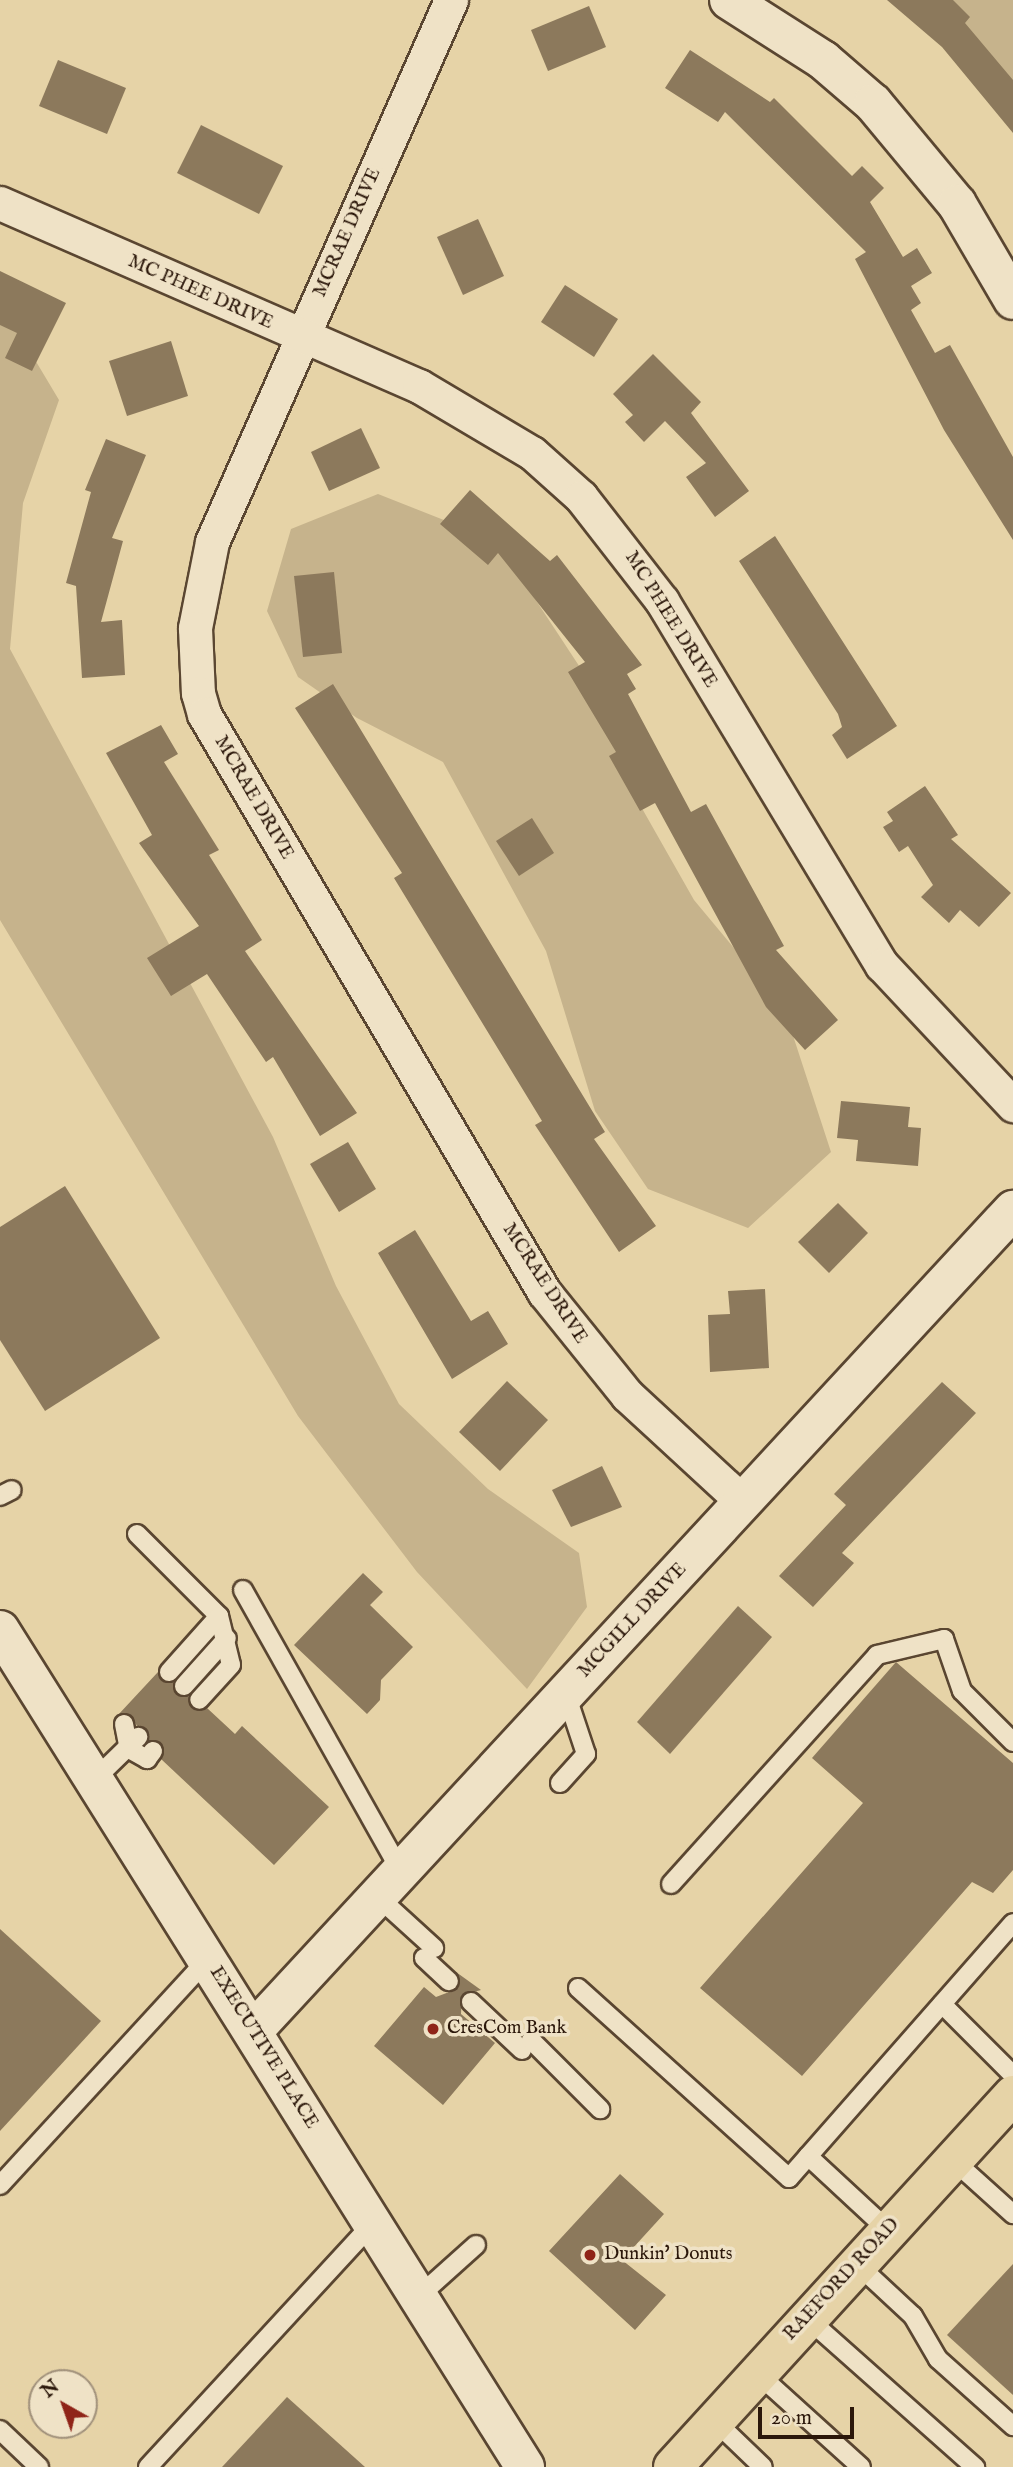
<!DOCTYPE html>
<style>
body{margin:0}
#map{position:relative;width:1013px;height:2467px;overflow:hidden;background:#e6d3a7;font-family:"IM FELL English",serif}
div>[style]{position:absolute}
.green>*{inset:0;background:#c6b38c}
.building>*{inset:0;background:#8c795c}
.roads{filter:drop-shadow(2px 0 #5a4631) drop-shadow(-2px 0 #5a4631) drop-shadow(0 2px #5a4631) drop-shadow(0 -2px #5a4631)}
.service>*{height:18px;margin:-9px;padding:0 9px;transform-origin:9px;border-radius:9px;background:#efe2c6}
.minor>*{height:33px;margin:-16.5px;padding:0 16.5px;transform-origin:16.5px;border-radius:16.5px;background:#efe2c6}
.tertiary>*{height:38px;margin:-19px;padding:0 19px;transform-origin:19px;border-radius:19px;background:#efe2c6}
.primary>*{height:38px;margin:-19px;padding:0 19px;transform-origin:19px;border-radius:19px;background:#e6d3a7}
.dots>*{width:19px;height:19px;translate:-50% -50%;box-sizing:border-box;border:4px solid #efe2c6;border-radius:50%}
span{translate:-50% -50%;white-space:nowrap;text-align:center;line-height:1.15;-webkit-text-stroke:7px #efe2c6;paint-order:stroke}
.street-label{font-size:19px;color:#2b170a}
.poi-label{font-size:19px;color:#2b170a}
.left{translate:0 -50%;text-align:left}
.north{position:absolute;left:28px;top:2369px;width:70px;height:70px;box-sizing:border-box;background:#efe2c6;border:2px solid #a1917b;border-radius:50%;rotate:320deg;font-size:19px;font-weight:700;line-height:28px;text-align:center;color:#2b170a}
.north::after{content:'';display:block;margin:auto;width:24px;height:32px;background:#8f2418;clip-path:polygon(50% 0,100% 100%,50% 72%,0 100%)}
.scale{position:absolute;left:758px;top:2407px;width:96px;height:32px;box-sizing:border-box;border:4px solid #2b170a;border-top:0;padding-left:9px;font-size:21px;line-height:24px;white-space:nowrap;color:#2b170a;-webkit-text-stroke:5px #efe2c6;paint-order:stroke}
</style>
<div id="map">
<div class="green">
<i style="clip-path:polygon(922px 0,1013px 0,1013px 84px)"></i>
<i style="clip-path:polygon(0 313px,13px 323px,59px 400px,23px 503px,10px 649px,273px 1137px,336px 1286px,399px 1404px,488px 1489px,579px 1553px,587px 1607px,527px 1689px,417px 1572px,298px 1416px,0 920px)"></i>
<i style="clip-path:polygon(378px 494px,497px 541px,587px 678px,631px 789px,694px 900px,784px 1008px,831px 1152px,748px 1228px,648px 1189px,595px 1111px,546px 951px,443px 762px,357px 718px,298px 677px,267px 611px,291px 529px)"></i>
</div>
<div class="building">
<i style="clip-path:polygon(887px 0,953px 0,970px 17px,965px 23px,1013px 80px,1013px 133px,942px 47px)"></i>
<i style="clip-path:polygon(589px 6px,606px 47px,548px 71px,531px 30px)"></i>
<i style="clip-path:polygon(690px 50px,770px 102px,774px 98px,852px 176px,862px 166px,884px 188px,870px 202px,903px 257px,917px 248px,932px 273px,911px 286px,921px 303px,911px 310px,935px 353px,950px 345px,1013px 457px,1013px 540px,944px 430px,855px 259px,866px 252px,725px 112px,718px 122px,665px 88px)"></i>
<i style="clip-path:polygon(58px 60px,126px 88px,107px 134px,39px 106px)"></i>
<i style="clip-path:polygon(201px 125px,283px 166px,259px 214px,177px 173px)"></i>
<i style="clip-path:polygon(478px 219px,504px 276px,463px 295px,437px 237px)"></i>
<i style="clip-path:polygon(0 271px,66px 303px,32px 371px,5px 358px,17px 333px,0 325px)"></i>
<i style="clip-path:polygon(565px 285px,618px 319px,594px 357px,541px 322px)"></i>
<i style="clip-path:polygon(171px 341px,188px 396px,127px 416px,109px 361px)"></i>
<i style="clip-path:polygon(653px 354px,701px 402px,691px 413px,749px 491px,715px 517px,686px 477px,706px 463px,665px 421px,644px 442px,625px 422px,633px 415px,613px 394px)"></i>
<i style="clip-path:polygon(361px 428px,380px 468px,329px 491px,311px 452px)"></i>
<i style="clip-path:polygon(106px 439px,146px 455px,112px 538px,123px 541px,101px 622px,122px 620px,125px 675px,82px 678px,76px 586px,66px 583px,91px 492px,85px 490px)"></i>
<i style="clip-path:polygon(470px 490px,550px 561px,557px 555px,642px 665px,627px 674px,636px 689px,628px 694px,691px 812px,706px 804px,784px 946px,776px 950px,838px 1020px,805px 1050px,766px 1007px,655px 803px,640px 811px,609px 756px,616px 752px,568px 672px,585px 662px,498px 553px,488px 565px,440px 524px)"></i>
<i style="clip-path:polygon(775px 536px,897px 726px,847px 759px,832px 735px,842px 727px,838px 714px,739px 561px)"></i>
<i style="clip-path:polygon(334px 572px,342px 653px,303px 657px,294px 576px)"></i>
<i style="clip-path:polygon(333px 684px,605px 1132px,594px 1139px,656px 1226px,619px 1252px,535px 1125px,542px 1121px,394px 878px,402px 873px,295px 708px)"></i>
<i style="clip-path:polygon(161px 725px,178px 754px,164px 762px,219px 850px,209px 855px,262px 940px,245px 951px,357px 1113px,320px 1136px,273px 1057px,266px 1062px,207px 974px,171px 996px,147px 958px,199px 926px,139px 843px,152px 835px,106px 753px)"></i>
<i style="clip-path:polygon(925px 786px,958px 835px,951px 839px,1011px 893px,979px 927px,960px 910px,949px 923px,921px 897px,933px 885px,908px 846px,899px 852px,883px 827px,893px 821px,887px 812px)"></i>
<i style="clip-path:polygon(532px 818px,554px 853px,519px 876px,496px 841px)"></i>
<i style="clip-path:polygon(841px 1101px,910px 1107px,908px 1127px,921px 1128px,918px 1166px,856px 1161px,858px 1140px,837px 1138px)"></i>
<i style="clip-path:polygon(348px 1142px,376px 1189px,339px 1212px,310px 1164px)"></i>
<i style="clip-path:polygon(65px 1186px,160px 1338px,45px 1411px,0 1340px,0 1227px)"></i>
<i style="clip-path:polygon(838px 1203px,868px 1233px,829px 1273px,798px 1242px)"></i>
<i style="clip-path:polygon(415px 1230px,471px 1321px,488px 1311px,508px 1344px,452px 1379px,378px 1253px)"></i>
<i style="clip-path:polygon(765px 1289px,769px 1368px,710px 1372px,708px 1315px,730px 1314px,728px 1291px)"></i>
<i style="clip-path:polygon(507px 1381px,548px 1420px,500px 1471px,459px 1432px)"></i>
<i style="clip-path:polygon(942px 1382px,976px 1413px,842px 1553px,854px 1563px,813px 1607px,779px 1576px,846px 1505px,834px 1494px)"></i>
<i style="clip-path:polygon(602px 1466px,622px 1507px,571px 1527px,552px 1490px)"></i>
<i style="clip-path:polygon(363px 1573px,383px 1592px,370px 1605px,413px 1647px,381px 1680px,380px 1700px,367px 1714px,294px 1645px)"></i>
<i style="clip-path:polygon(738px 1606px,772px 1637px,670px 1754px,637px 1722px)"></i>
<i style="clip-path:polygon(896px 1662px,1013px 1763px,1013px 1870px,993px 1893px,972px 1882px,802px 2076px,700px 1988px,863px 1803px,812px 1758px)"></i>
<i style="clip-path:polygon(158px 1672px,162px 1681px,173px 1682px,177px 1695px,188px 1696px,192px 1709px,207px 1708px,235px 1734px,242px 1726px,329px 1807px,274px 1865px,161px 1759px,160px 1742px,149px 1741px,128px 1714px,118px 1715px)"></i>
<i style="clip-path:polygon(0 1929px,101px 2021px,0 2131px)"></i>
<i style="clip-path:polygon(456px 1972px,481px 1990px,462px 1995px,461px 2014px,495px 2043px,443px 2105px,374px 2046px,424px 1987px,436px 1997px,457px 1989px)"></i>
<i style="clip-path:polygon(620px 2174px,664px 2214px,622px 2260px,666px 2295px,635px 2330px,549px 2251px)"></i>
<i style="clip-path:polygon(1013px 2264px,1013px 2395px,947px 2335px)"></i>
<i style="clip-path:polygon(287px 2397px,365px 2467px,222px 2467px)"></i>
</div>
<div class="roads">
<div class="service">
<i style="left:0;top:1496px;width:13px;rotate:-27deg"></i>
<i style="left:137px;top:1534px;width:116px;rotate:45deg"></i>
<i style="left:219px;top:1616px;width:50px;rotate:76.2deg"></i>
<i style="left:231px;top:1665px;width:47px;rotate:132.4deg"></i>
<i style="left:243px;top:1590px;width:323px;rotate:60.7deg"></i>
<i style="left:169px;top:1672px;width:75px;rotate:-48.2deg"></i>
<i style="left:184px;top:1686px;width:64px;rotate:-48.1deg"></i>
<i style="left:124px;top:1724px;width:25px;rotate:79deg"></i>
<i style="left:129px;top:1749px;width:21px;rotate:29deg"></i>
<i style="left:147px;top:1759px;width:10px;rotate:-53deg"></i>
<i style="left:94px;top:1780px;width:62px;rotate:-44.3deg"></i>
<i style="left:560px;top:1783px;width:39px;rotate:-48deg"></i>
<i style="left:586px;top:1754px;width:63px;rotate:-108.4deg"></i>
<i style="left:671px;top:1884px;width:308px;rotate:-48deg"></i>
<i style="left:877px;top:1655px;width:69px;rotate:-13.4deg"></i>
<i style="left:944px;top:1639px;width:55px;rotate:70.9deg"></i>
<i style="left:962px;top:1691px;width:72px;rotate:45deg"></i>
<i style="left:378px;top:1897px;width:76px;rotate:42.3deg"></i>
<i style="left:424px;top:1958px;width:34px;rotate:43deg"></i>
<i style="left:578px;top:1988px;width:284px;rotate:42deg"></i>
<i style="left:789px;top:2178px;width:339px;rotate:-48.7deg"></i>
<i style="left:471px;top:2002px;width:70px;rotate:43.3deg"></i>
<i style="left:942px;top:2004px;width:100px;rotate:45deg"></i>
<i style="left:531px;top:2040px;width:98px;rotate:45deg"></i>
<i style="left:808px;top:2156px;width:109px;rotate:42.8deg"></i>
<i style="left:953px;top:2160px;width:81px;rotate:42deg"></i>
<i style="left:0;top:2185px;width:307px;rotate:-47.4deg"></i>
<i style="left:857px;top:2264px;width:76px;rotate:42.9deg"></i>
<i style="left:913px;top:2316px;width:50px;rotate:59.8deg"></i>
<i style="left:938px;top:2359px;width:101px;rotate:41.8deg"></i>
<i style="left:418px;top:2297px;width:78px;rotate:-41.9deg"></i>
<i style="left:807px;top:2318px;width:225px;rotate:41.6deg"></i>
<i style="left:757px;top:2373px;width:140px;rotate:42.1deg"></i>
<i style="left:715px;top:2421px;width:66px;rotate:43.8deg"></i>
<i style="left:0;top:2430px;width:54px;rotate:43.5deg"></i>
<i style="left:148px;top:2467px;width:330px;rotate:-47.3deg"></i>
</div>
<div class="minor">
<i style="left:451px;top:0;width:592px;rotate:113.8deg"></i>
<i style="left:212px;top:542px;width:88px;rotate:101.2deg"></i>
<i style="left:195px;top:628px;width:65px;rotate:87.4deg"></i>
<i style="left:198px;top:693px;width:22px;rotate:74deg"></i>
<i style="left:204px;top:714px;width:671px;rotate:59.53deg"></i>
<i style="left:544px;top:1292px;width:132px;rotate:51.1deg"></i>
<i style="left:627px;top:1395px;width:158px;rotate:42.7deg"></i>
<i style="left:0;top:203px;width:457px;rotate:23.6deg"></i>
<i style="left:419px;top:386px;width:131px;rotate:30.7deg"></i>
<i style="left:532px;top:453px;width:66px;rotate:41.9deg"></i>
<i style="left:581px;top:497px;width:132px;rotate:52.1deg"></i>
<i style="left:662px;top:601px;width:425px;rotate:58.9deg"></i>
<i style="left:882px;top:965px;width:192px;rotate:46.9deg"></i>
</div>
<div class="tertiary">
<i style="left:729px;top:0;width:112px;rotate:32.6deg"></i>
<i style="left:823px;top:60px;width:66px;rotate:40.7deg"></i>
<i style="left:873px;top:103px;width:131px;rotate:50.3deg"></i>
<i style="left:957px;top:204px;width:111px;rotate:59.7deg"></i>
<i style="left:0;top:1630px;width:988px;rotate:57.9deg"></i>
<i style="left:253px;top:2031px;width:1119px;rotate:-47.21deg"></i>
</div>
<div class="primary">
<i style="left:673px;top:2467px;width:504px;rotate:-47.57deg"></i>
</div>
</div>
<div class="dots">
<i style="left:433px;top:2029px;background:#8f2418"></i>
<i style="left:590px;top:2255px;background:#8f2418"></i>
</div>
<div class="street-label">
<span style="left:348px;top:233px;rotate:-66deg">MCRAE DRIVE</span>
<span style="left:200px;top:293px;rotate:24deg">MC PHEE DRIVE</span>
<span style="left:670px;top:620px;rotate:58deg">MC PHEE DRIVE</span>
<span style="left:253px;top:798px;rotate:60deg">MCRAE DRIVE</span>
<span style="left:544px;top:1284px;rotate:57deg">MCRAE DRIVE</span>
<span style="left:633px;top:1621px;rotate:-47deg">MCGILL DRIVE</span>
<span style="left:263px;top:2048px;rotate:58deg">EXECUTIVE PLACE</span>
<span style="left:842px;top:2280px;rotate:-47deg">RAEFORD ROAD</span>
</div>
<div class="poi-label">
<span class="left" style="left:447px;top:2029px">CresCom Bank</span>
<span class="left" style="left:604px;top:2255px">Dunkin' Donuts</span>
</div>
<div class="north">N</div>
<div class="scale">20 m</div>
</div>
